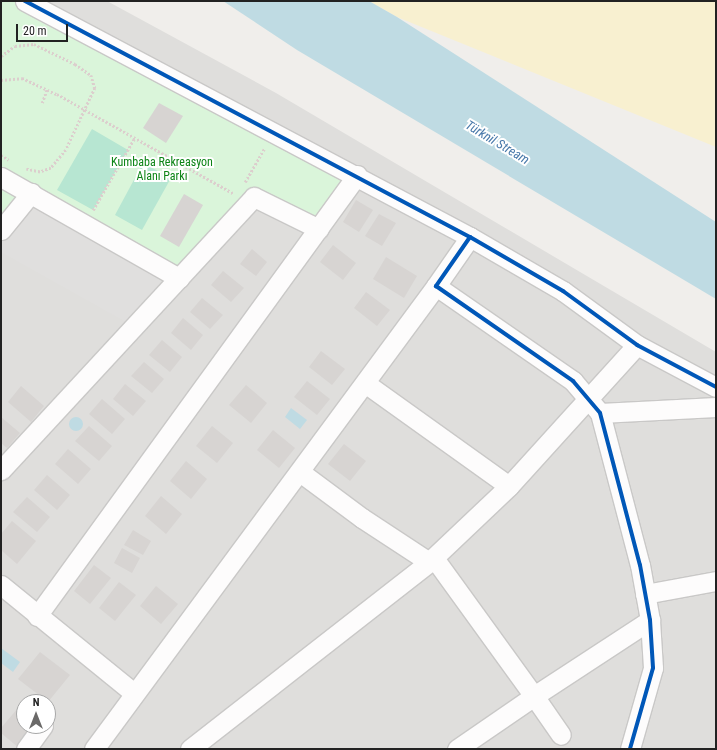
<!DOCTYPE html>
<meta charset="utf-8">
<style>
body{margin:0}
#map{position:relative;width:717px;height:750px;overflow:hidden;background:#f0eeeb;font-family:"Roboto Condensed",sans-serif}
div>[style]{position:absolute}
.residential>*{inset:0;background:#dfdedc}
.sand>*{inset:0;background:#f8f0d0}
.park>*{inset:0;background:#daf5da}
.pitch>*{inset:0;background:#b7e6d2}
.parking>*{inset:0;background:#e0dfde}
.water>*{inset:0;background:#bfdbe3}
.round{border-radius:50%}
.building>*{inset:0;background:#d7d4d2}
.path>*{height:2.5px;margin-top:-1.25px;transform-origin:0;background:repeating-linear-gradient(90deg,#dccecd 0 2px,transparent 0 4px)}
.roads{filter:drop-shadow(1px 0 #c9c8c7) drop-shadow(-1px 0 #c9c8c7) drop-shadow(0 1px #c9c8c7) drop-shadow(0 -1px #c9c8c7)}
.minor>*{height:19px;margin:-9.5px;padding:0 9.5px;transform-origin:9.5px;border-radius:9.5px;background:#fdfcfc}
.cycleway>*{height:4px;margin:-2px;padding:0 2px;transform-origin:2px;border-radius:2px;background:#0057b8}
span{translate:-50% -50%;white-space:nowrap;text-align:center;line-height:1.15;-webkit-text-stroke:4px #fff;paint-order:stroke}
.park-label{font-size:12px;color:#0c8416}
.water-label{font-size:13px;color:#4a7aab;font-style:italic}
.frame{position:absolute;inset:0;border:2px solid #222;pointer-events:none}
.north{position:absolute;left:16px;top:694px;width:40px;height:40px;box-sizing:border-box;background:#fff;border:1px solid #a7a7a7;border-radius:50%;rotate:0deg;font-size:11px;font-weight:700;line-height:16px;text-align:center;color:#222}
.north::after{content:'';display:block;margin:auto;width:14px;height:18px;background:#6a6968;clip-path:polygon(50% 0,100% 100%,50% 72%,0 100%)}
.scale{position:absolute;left:16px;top:24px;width:52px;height:18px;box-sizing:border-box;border:2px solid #222;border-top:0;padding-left:5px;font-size:12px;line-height:14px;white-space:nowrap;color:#222;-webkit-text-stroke:3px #fff;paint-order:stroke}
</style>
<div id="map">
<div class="residential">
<i style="clip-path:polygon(evenodd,1px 1px,107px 1px,276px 93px,716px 352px,716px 749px,1px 749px,1px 1px,24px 702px,48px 702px,48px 726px,24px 726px,24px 702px)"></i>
</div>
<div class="sand">
<i style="clip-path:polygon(369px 1px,716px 1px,716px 147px,397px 17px)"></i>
</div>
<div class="park">
<i style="clip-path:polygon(1px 1px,25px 1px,357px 175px,319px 229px,254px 197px,179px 278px,1px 230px)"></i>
</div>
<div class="pitch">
<i style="clip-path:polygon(92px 129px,128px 150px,93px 210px,57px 190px)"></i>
<i style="clip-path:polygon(143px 163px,171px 178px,142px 230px,115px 215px)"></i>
</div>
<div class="parking">
<i style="clip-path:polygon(31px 193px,179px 278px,135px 327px,1px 252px,1px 231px)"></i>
</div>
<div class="water">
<i style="clip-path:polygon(223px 1px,369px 1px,397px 17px,716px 222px,716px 299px,297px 50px)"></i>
<i style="clip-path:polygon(291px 408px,307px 420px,300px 429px,285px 417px)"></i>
<i class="round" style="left:69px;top:417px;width:14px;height:14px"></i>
<i style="clip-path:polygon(1px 648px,20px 662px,13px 672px,1px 663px)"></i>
</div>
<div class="building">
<i style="clip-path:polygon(159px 103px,183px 116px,166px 143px,143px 128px)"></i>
<i style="clip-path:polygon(184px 194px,203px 205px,179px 247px,160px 236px)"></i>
<i style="clip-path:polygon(356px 200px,373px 210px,359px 232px,343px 222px)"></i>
<i style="clip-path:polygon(379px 214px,396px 223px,382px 246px,365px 236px)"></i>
<i style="clip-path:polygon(333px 245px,356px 263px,343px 280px,320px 262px)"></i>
<i style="clip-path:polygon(252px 249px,267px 262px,256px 276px,240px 264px)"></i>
<i style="clip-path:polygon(386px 257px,417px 276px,404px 298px,373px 279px)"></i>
<i style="clip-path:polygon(223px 271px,244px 288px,231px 302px,211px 285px)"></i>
<i style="clip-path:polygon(366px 292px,390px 310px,377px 326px,354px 308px)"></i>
<i style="clip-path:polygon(202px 298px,223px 315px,210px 329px,190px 312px)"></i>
<i style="clip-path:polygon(183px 318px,203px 335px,191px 350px,171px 333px)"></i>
<i style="clip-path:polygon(162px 340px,182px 357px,170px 372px,149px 355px)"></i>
<i style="clip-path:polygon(321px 351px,345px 369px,332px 385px,309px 367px)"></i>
<i style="clip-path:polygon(144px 362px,164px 379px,152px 393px,131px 376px)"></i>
<i style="clip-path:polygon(307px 381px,330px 399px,317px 415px,294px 397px)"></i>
<i style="clip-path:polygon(125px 384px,146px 401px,133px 416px,113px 399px)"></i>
<i style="clip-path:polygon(246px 385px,267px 403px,251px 423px,229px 405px)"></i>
<i style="clip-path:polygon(21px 386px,44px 406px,31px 422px,8px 402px)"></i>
<i style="clip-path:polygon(102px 399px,125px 419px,112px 434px,89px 414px)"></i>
<i style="clip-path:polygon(1px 417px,20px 433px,7px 448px,1px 443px)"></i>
<i style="clip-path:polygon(89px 426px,112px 446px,99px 461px,75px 441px)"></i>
<i style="clip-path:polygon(212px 426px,233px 443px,217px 463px,196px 446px)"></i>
<i style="clip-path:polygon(273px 430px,295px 448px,279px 468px,257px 450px)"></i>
<i style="clip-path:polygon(344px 444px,366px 461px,350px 481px,328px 464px)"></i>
<i style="clip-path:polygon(68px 449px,91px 469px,78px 484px,55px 464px)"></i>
<i style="clip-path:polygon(186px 461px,207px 479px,191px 499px,170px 481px)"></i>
<i style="clip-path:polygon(47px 475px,70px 495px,57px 510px,34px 490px)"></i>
<i style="clip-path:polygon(161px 496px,182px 514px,166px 534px,145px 516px)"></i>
<i style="clip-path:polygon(27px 497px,50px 517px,37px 532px,13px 512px)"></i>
<i style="clip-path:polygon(12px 521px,36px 541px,17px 564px,1px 550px,1px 534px)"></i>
<i style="clip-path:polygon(133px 530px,151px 541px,143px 555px,124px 545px)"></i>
<i style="clip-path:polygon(122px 548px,140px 558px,132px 573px,114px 563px)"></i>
<i style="clip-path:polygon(94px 565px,111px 578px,90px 604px,74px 591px)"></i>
<i style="clip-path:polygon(119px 582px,136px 595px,115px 621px,99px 608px)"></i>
<i style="clip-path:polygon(156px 586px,178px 604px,161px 624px,140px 606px)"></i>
<i style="clip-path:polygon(40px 652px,70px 675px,48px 702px,18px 679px)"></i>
<i style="clip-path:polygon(18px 708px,24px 713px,24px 726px,36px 726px,19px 748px,1px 733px,1px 728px)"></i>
</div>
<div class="path">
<i style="left:1px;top:56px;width:17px;rotate:-36deg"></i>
<i style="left:15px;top:46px;width:19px;rotate:-6deg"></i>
<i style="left:34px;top:44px;width:46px;rotate:26deg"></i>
<i style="left:75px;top:64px;width:19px;rotate:35deg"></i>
<i style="left:91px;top:75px;width:14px;rotate:73deg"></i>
<i style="left:95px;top:88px;width:68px;rotate:115.1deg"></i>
<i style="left:66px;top:150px;width:23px;rotate:130deg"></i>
<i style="left:51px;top:168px;width:12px;rotate:160deg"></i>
<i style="left:40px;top:172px;width:14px;rotate:-168deg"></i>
<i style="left:1px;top:80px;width:21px;rotate:-5deg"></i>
<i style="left:22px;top:78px;width:38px;rotate:25deg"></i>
<i style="left:57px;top:94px;width:202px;rotate:29.4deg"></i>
<i style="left:42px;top:103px;width:15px;rotate:-70deg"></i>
<i style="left:1px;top:155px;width:9px;rotate:32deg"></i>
<i style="left:245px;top:182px;width:39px;rotate:-60deg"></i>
<i style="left:93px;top:210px;width:82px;rotate:-60deg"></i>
</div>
<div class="roads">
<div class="minor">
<i style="left:25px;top:1px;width:504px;rotate:27.94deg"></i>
<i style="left:470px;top:237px;width:108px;rotate:30.1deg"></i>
<i style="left:563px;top:291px;width:92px;rotate:36.1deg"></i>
<i style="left:637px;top:345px;width:89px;rotate:28deg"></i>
<i style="left:1px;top:177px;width:205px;rotate:29.6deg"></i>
<i style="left:1px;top:230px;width:48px;rotate:-51deg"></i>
<i style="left:470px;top:237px;width:60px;rotate:124.8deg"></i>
<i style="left:436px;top:286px;width:167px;rotate:34.7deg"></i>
<i style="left:573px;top:381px;width:42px;rotate:49.8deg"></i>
<i style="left:600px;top:413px;width:157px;rotate:75.3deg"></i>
<i style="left:640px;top:565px;width:56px;rotate:79.7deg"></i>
<i style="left:650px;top:620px;width:48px;rotate:86.4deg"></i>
<i style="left:653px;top:668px;width:84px;rotate:105.9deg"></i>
<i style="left:365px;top:383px;width:177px;rotate:35.6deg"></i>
<i style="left:600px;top:413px;width:116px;rotate:-3deg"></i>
<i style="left:1px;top:470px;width:372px;rotate:-47.2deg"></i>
<i style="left:254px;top:197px;width:72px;rotate:26.2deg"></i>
<i style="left:300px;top:472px;width:77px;rotate:36.6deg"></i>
<i style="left:362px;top:518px;width:80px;rotate:33.3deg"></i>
<i style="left:429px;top:562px;width:110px;rotate:-43.5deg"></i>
<i style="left:509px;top:486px;width:190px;rotate:-47.8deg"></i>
<i style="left:434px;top:558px;width:170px;rotate:54.1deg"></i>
<i style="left:534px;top:696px;width:139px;rotate:-33.2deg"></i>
<i style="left:1px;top:585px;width:171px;rotate:39.1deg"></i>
<i style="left:645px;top:594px;width:72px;rotate:-10.4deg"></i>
<i style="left:37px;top:616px;width:545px;rotate:-54.03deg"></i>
<i style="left:26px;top:749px;width:29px;rotate:-54deg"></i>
<i style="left:94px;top:749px;width:576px;rotate:-53.55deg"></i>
<i style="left:190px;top:749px;width:303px;rotate:-38deg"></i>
<i style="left:457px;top:749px;width:93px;rotate:-34.5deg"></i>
<i style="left:534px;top:696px;width:47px;rotate:55.3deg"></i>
</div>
</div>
<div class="cycleway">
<i style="left:25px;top:1px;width:504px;rotate:27.94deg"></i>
<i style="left:470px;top:237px;width:108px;rotate:30.1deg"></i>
<i style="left:563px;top:291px;width:92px;rotate:36.1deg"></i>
<i style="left:637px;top:345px;width:89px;rotate:28deg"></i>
<i style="left:470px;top:237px;width:60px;rotate:124.8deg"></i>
<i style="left:436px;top:286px;width:167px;rotate:34.7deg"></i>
<i style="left:573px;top:381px;width:42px;rotate:49.8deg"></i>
<i style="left:600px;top:413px;width:157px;rotate:75.3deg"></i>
<i style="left:640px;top:565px;width:56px;rotate:79.7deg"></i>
<i style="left:650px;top:620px;width:48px;rotate:86.4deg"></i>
<i style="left:653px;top:668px;width:84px;rotate:105.9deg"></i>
</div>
<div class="park-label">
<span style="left:162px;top:170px">Kumbaba Rekreasyon<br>Alanı Parkı</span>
</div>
<div class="water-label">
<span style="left:497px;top:143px;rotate:31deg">Türknil Stream</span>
</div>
<div class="frame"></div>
<div class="north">N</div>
<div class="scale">20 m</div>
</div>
